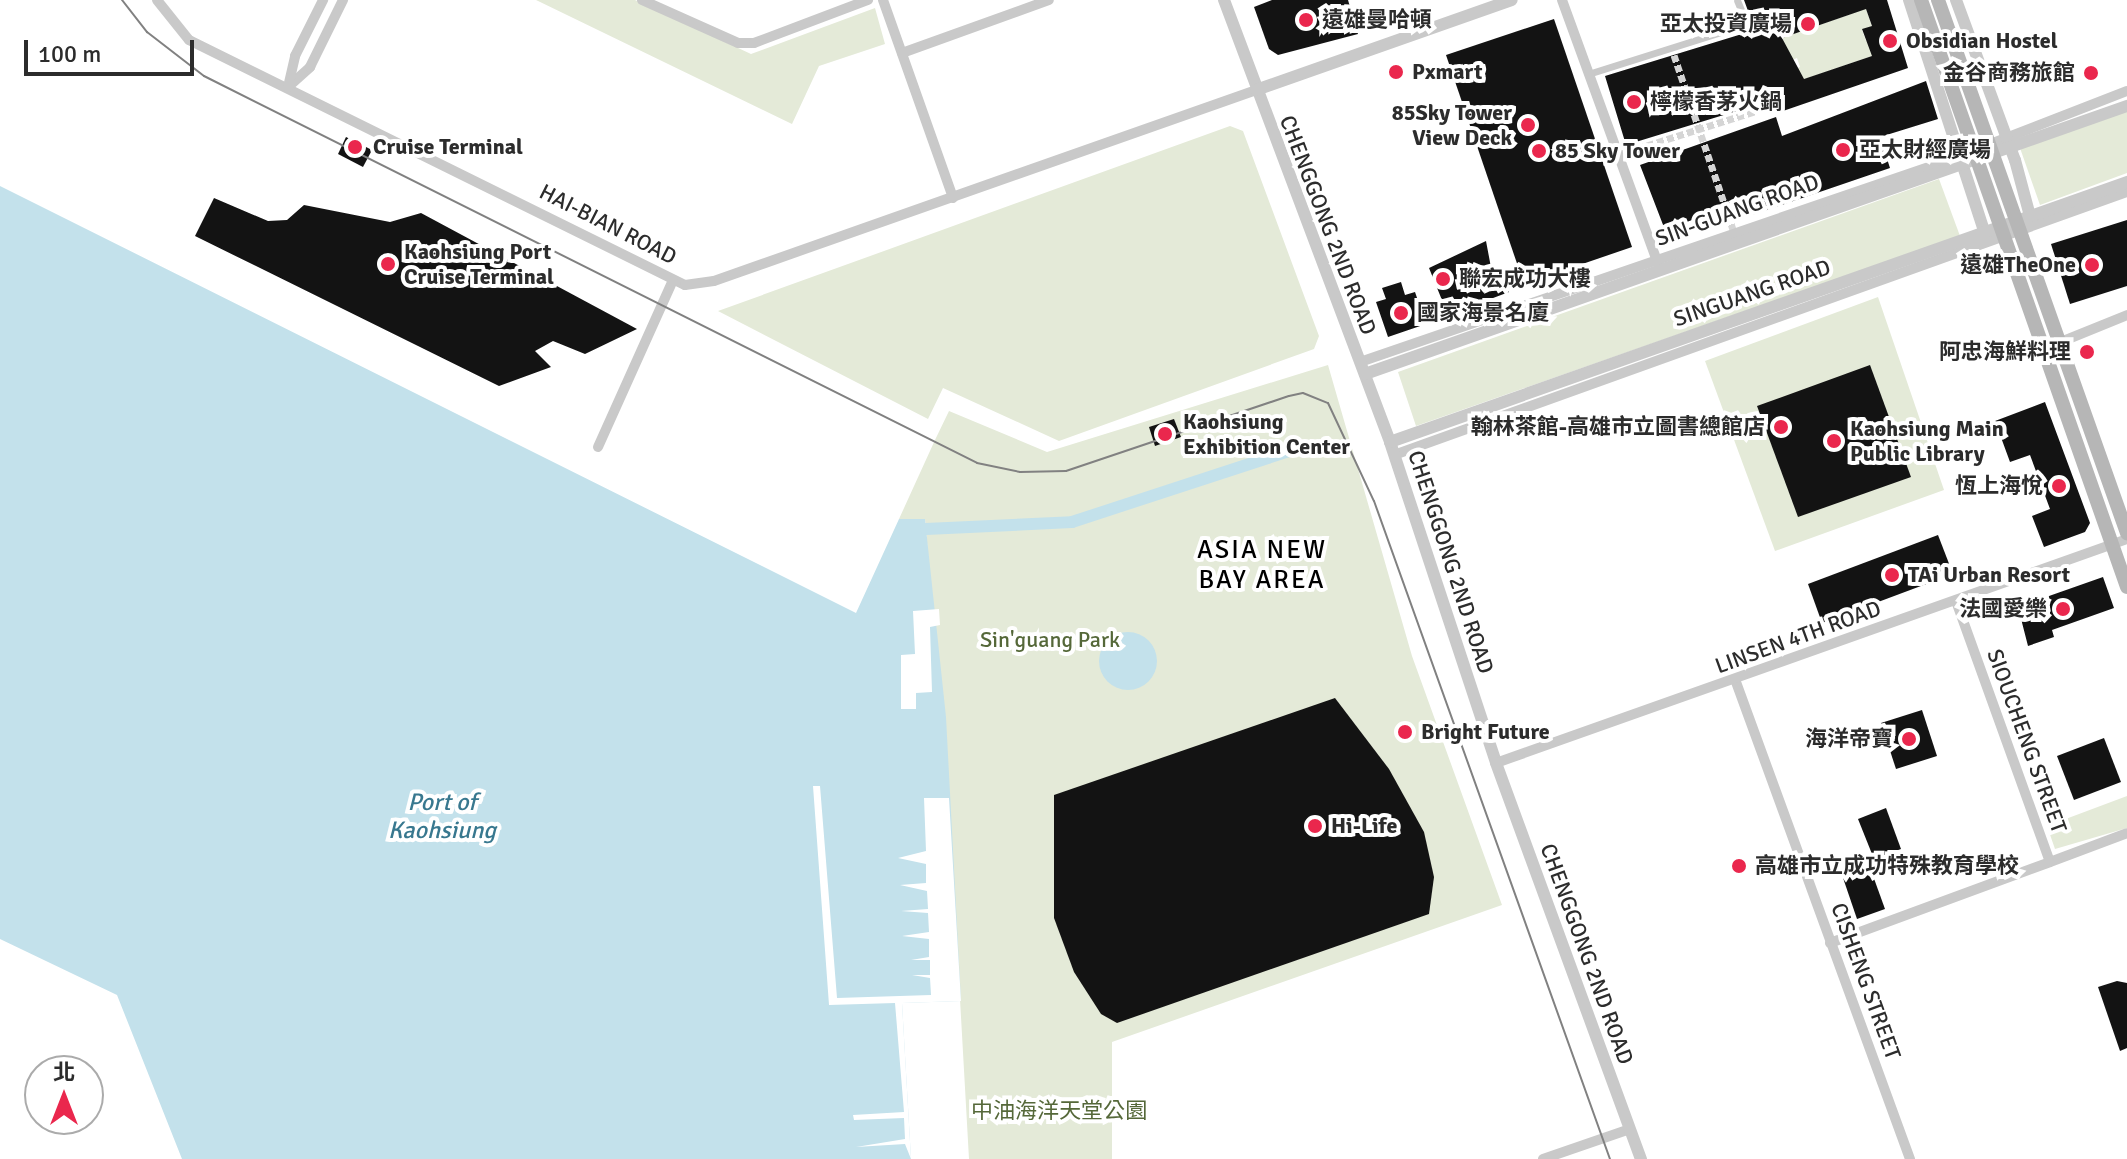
<!DOCTYPE html>
<meta charset="utf-8">
<style>
body{margin:0}
#map{position:relative;width:2127px;height:1159px;overflow:hidden;background:#fff;font-family:Signika,"Noto Sans TC",sans-serif}
div>[style]{position:absolute}
.green>*{inset:0;background:#e4ead8}
.water>*{inset:0;background:#c3e1eb}
.round{border-radius:50%}
.pier>*{inset:0;background:#fff}
.canal>*{height:12px;margin:-6px;padding:0 6px;transform-origin:6px;border-radius:6px;background:#c3e1eb}
.building>*{inset:0;background:#131313}
.pedestrian-tunnel>*{height:7px;margin-top:-3.5px;transform-origin:0;background:repeating-linear-gradient(90deg,#d5d5d5 0 7px,transparent 0 10.5px)}
.pedestrian>*{height:7px;margin:-3.5px;padding:0 3.5px;transform-origin:3.5px;border-radius:3.5px;background:#c9c9c9}
.minor>*{height:10px;margin:-5px;padding:0 5px;transform-origin:5px;border-radius:5px;background:#c9c9c9}
.tertiary>*{height:12px;margin:-6px;padding:0 6px;transform-origin:6px;border-radius:6px;background:#c9c9c9}
.secondary>*{height:14px;margin:-7px;padding:0 7px;transform-origin:7px;border-radius:7px;background:#b6b6b6}
.tram>*{height:2px;margin:-1px;padding:0 1px;transform-origin:1px;border-radius:1px;background:#818181}
.dots>*{width:22px;height:22px;translate:-50% -50%;box-sizing:border-box;border:4px solid #fff;border-radius:50%}
span{translate:-50% -50%;white-space:nowrap;text-align:center;line-height:1.15;-webkit-text-stroke:8px #fff;paint-order:stroke}
.poi-label{font-size:22px;color:#2c2c2c;font-weight:700}
.left{translate:0 -50%;text-align:left}
.right{translate:-100% -50%;text-align:right}
.street-label{font-size:22px;color:#2c2c2c}
.park-label{font-size:22px;color:#556839}
.water-label{font-size:24px;color:#38788f;font-style:italic}
.quarter-label{font-size:26px;color:#000;letter-spacing:2px}
.north{position:absolute;left:24px;top:1055px;width:80px;height:80px;box-sizing:border-box;background:#fff;border:2px solid #ababab;border-radius:50%;rotate:0deg;font-size:22px;font-weight:700;line-height:32px;text-align:center;color:#2c2c2c}
.north::after{content:'';display:block;margin:auto;width:28px;height:36px;background:#ea274d;clip-path:polygon(50% 0,100% 100%,50% 72%,0 100%)}
.scale{position:absolute;left:24px;top:40px;width:170px;height:36px;box-sizing:border-box;border:4px solid #2c2c2c;border-top:0;padding-left:10px;font-size:24px;line-height:28px;white-space:nowrap;color:#2c2c2c;-webkit-text-stroke:6px #fff;paint-order:stroke}
</style>
<div id="map">
<div class="green">
<i style="clip-path:polygon(536px 0,635px 0,751px 54px,875px 8px,885px 44px,819px 66px,792px 124px)"></i>
<i style="clip-path:polygon(1864px 3px,1872px 26px,1862px 30px,1866px 41px,1875px 38px,1881px 53px,1796px 82px,1792px 70px,1800px 67px,1797px 58px,1790px 61px,1780px 31px,1796px 33px,1851px 14px)"></i>
<i style="clip-path:polygon(2127px 109px,2127px 173px,2040px 205px,2020px 148px)"></i>
<i style="clip-path:polygon(1230px 126px,1243px 131px,1319px 336px,1314px 349px,1059px 441px,943px 388px,928px 419px,718px 311px)"></i>
<i style="clip-path:polygon(1939px 179px,1960px 236px,1416px 426px,1398px 372px)"></i>
<i style="clip-path:polygon(1878px 297px,1944px 490px,1775px 551px,1705px 361px)"></i>
<i style="clip-path:polygon(1328px 365px,1412px 656px,1502px 905px,1112px 1042px,1112px 1159px,969px 1159px,948px 786px,925px 519px,899px 519px,935px 440px,949px 411px,1047px 452px)"></i>
<i style="clip-path:polygon(2127px 796px,2127px 828px,2055px 849px,2047px 826px)"></i>
</div>
<div class="water">
<i style="clip-path:polygon(0 186px,856px 613px,899px 519px,925px 519px,946px 717px,961px 1001px,902px 1003px,911px 1159px,182px 1159px,117px 995px,0 939px)"></i>
<i class="round" style="left:1099px;top:632px;width:58px;height:58px"></i>
</div>
<div class="pier">
<i style="clip-path:polygon(939px 609px,940px 625px,930px 627px,932px 692px,916px 693px,916px 709px,901px 709px,901px 655px,915px 654px,913px 611px)"></i>
<i style="clip-path:polygon(813px 786px,820px 786px,837px 998px,931px 995px,930px 978px,912px 975px,930px 975px,930px 960px,911px 960px,929px 957px,929px 939px,902px 936px,929px 932px,928px 913px,901px 911px,928px 909px,927px 891px,900px 885px,926px 883px,926px 864px,898px 858px,926px 851px,924px 798px,949px 798px,961px 1001px,902px 1003px,911px 1159px,905px 1144px,856px 1147px,905px 1139px,904px 1118px,854px 1120px,853px 1115px,904px 1112px,895px 1003px,829px 1005px)"></i>
</div>
<div class="canal">
<i style="left:926px;top:529px;width:146px;rotate:-2.7deg"></i>
<i style="left:1072px;top:522px;width:242px;rotate:-18.1deg"></i>
</div>
<div class="building">
<i style="clip-path:polygon(1272px 0,1348px 0,1358px 34px,1278px 55px,1269px 49px,1254px 7px)"></i>
<i style="clip-path:polygon(evenodd,1744px 0,1887px 0,1908px 68px,1783px 111px,1779px 98px,1626px 145px,1605px 76px,1755px 30px,1744px 0,1866px 9px,1872px 26px,1862px 29px,1872px 56px,1804px 79px,1782px 38px,1866px 9px)"></i>
<i style="clip-path:polygon(1554px 19px,1632px 247px,1524px 284px,1446px 55px)"></i>
<i style="clip-path:polygon(1926px 81px,1938px 119px,1880px 137px,1890px 168px,1735px 221px,1730px 206px,1665px 230px,1640px 165px,1776px 117px,1782px 136px)"></i>
<i style="clip-path:polygon(346px 137px,372px 150px,363px 167px,338px 154px)"></i>
<i style="clip-path:polygon(214px 198px,268px 221px,287px 220px,304px 205px,390px 222px,421px 213px,637px 329px,585px 354px,553px 341px,535px 351px,551px 367px,499px 386px,195px 236px)"></i>
<i style="clip-path:polygon(2127px 220px,2127px 286px,2070px 304px,2051px 244px)"></i>
<i style="clip-path:polygon(1486px 241px,1493px 278px,1502px 274px,1509px 292px,1448px 315px,1429px 268px)"></i>
<i style="clip-path:polygon(1401px 282px,1405px 295px,1415px 292px,1426px 324px,1388px 337px,1376px 302px,1386px 299px,1382px 288px)"></i>
<i style="clip-path:polygon(1870px 365px,1911px 477px,1798px 517px,1757px 406px)"></i>
<i style="clip-path:polygon(2045px 402px,2090px 523px,2085px 532px,2044px 547px,2032px 516px,2050px 509px,2030px 455px,2010px 462px,1995px 421px)"></i>
<i style="clip-path:polygon(1174px 419px,1181px 437px,1155px 446px,1149px 427px)"></i>
<i style="clip-path:polygon(1938px 535px,1953px 574px,1822px 623px,1808px 584px)"></i>
<i style="clip-path:polygon(2103px 577px,2114px 608px,2052px 630px,2054px 637px,2028px 646px,2018px 607px)"></i>
<i style="clip-path:polygon(1335px 698px,1389px 769px,1424px 832px,1434px 877px,1429px 914px,1117px 1023px,1101px 1014px,1074px 972px,1054px 918px,1054px 795px)"></i>
<i style="clip-path:polygon(1922px 710px,1937px 756px,1896px 769px,1881px 723px)"></i>
<i style="clip-path:polygon(2104px 738px,2121px 782px,2074px 800px,2057px 756px)"></i>
<i style="clip-path:polygon(1886px 808px,1901px 849px,1874px 859px,1858px 819px)"></i>
<i style="clip-path:polygon(1868px 862px,1885px 909px,1857px 919px,1841px 872px)"></i>
<i style="clip-path:polygon(2117px 981px,2127px 983px,2127px 1048px,2120px 1051px,2098px 987px)"></i>
</div>
<div class="pedestrian-tunnel">
<i style="left:1674px;top:55px;width:187px;rotate:71.3deg"></i>
<i style="left:1617px;top:155px;width:166px;rotate:-17.6deg"></i>
</div>
<div class="pedestrian">
<i style="left:1588px;top:74px;width:167px;rotate:-17.5deg"></i>
<i style="left:1747px;top:24px;width:25px;rotate:-113deg"></i>
</div>
<div class="minor">
<i style="left:157px;top:0;width:51px;rotate:51.3deg"></i>
<i style="left:189px;top:40px;width:553px;rotate:26.29deg"></i>
<i style="left:685px;top:285px;width:29px;rotate:-8deg"></i>
<i style="left:714px;top:281px;width:575px;rotate:-19.41deg"></i>
<i style="left:642px;top:0;width:105px;rotate:24.1deg"></i>
<i style="left:738px;top:43px;width:16px"></i>
<i style="left:754px;top:43px;width:122px;rotate:-20.7deg"></i>
<i style="left:883px;top:0;width:210px;rotate:70.5deg"></i>
<i style="left:1562px;top:0;width:283px;rotate:70deg"></i>
<i style="left:902px;top:53px;width:156px;rotate:-19.8deg"></i>
<i style="left:288px;top:87px;width:30px;rotate:-42deg"></i>
<i style="left:310px;top:67px;width:75px;rotate:-63.8deg"></i>
<i style="left:288px;top:87px;width:32px;rotate:-77deg"></i>
<i style="left:295px;top:56px;width:63px;rotate:-63.4deg"></i>
<i style="left:2041px;top:350px;width:93px;rotate:-22.1deg"></i>
<i style="left:1360px;top:362px;width:623px;rotate:-18.93deg"></i>
<i style="left:1949px;top:160px;width:191px;rotate:-21.2deg"></i>
<i style="left:598px;top:447px;width:183px;rotate:-65.8deg"></i>
<i style="left:1394px;top:455px;width:779px;rotate:-19.74deg"></i>
<i style="left:1956px;top:601px;width:277px;rotate:70.2deg"></i>
<i style="left:2050px;top:862px;width:82px;rotate:-20.6deg"></i>
<i style="left:1736px;top:682px;width:508px;rotate:69.96deg"></i>
<i style="left:1496px;top:763px;width:670px;rotate:-19.54deg"></i>
<i style="left:1830px;top:943px;width:234px;rotate:-20.2deg"></i>
<i style="left:1543px;top:1159px;width:92px;rotate:-19deg"></i>
</div>
<div class="tertiary">
<i style="left:1224px;top:0;width:472px;rotate:69.4deg"></i>
<i style="left:1390px;top:442px;width:338px;rotate:71.7deg"></i>
<i style="left:1496px;top:763px;width:422px;rotate:69.9deg"></i>
<i style="left:1909px;top:0;width:246px;rotate:72deg"></i>
<i style="left:1985px;top:234px;width:6px;rotate:9deg"></i>
<i style="left:1956px;top:0;width:171px;rotate:69.8deg"></i>
<i style="left:2015px;top:160px;width:58px;rotate:75deg"></i>
<i style="left:2030px;top:216px;width:7px;rotate:124deg"></i>
<i style="left:1256px;top:90px;width:271px;rotate:-19.4deg"></i>
<i style="left:1365px;top:374px;width:808px;rotate:-19.38deg"></i>
<i style="left:1390px;top:442px;width:782px;rotate:-19.43deg"></i>
</div>
<div class="secondary">
<i style="left:1921px;top:0;width:622px;rotate:70.66deg"></i>
<i style="left:1938px;top:0;width:566px;rotate:70.48deg"></i>
</div>
<div class="tram">
<i style="left:122px;top:0;width:41px;rotate:52deg"></i>
<i style="left:147px;top:32px;width:72px;rotate:37.7deg"></i>
<i style="left:204px;top:76px;width:864px;rotate:26.59deg"></i>
<i style="left:977px;top:463px;width:44px;rotate:11.8deg"></i>
<i style="left:1020px;top:472px;width:46px;rotate:-1.2deg"></i>
<i style="left:1066px;top:471px;width:235px;rotate:-18.6deg"></i>
<i style="left:1289px;top:396px;width:14px;rotate:-12deg"></i>
<i style="left:1303px;top:393px;width:27px;rotate:22deg"></i>
<i style="left:1328px;top:403px;width:108px;rotate:64.9deg"></i>
<i style="left:1374px;top:501px;width:699px;rotate:70.27deg"></i>
</div>
<div class="dots">
<i style="left:1306px;top:20px;background:#ea274d"></i>
<i style="left:1808px;top:24px;background:#ea274d"></i>
<i style="left:1890px;top:41px;background:#ea274d"></i>
<i style="left:1396px;top:72px;background:#ea274d"></i>
<i style="left:2091px;top:73px;background:#ea274d"></i>
<i style="left:1634px;top:102px;background:#ea274d"></i>
<i style="left:1528px;top:125px;background:#ea274d"></i>
<i style="left:355px;top:147px;background:#ea274d"></i>
<i style="left:1843px;top:150px;background:#ea274d"></i>
<i style="left:1539px;top:151px;background:#ea274d"></i>
<i style="left:388px;top:264px;background:#ea274d"></i>
<i style="left:2092px;top:265px;background:#ea274d"></i>
<i style="left:1443px;top:279px;background:#ea274d"></i>
<i style="left:1401px;top:313px;background:#ea274d"></i>
<i style="left:2087px;top:352px;background:#ea274d"></i>
<i style="left:1781px;top:427px;background:#ea274d"></i>
<i style="left:1165px;top:434px;background:#ea274d"></i>
<i style="left:1834px;top:441px;background:#ea274d"></i>
<i style="left:2059px;top:486px;background:#ea274d"></i>
<i style="left:1892px;top:575px;background:#ea274d"></i>
<i style="left:2063px;top:609px;background:#ea274d"></i>
<i style="left:1405px;top:732px;background:#ea274d"></i>
<i style="left:1909px;top:739px;background:#ea274d"></i>
<i style="left:1315px;top:826px;background:#ea274d"></i>
<i style="left:1739px;top:866px;background:#ea274d"></i>
</div>
<div class="poi-label">
<span class="left" style="left:1322px;top:20px">遠雄曼哈頓</span>
<span class="right" style="left:1792px;top:24px">亞太投資廣場</span>
<span class="left" style="left:1906px;top:41px">Obsidian Hostel</span>
<span class="left" style="left:1412px;top:72px">Pxmart</span>
<span class="right" style="left:2075px;top:73px">金谷商務旅館</span>
<span class="left" style="left:1650px;top:102px">檸檬香茅火鍋</span>
<span class="right" style="left:1512px;top:125px">85Sky Tower<br>View Deck</span>
<span class="left" style="left:373px;top:147px">Cruise Terminal</span>
<span class="left" style="left:1859px;top:150px">亞太財經廣場</span>
<span class="left" style="left:1555px;top:151px">85 Sky Tower</span>
<span class="left" style="left:404px;top:264px">Kaohsiung Port<br>Cruise Terminal</span>
<span class="right" style="left:2076px;top:265px">遠雄TheOne</span>
<span class="left" style="left:1459px;top:279px">聯宏成功大樓</span>
<span class="left" style="left:1417px;top:313px">國家海景名廈</span>
<span class="right" style="left:2071px;top:352px">阿忠海鮮料理</span>
<span class="left" style="left:1183px;top:434px">Kaohsiung<br>Exhibition Center</span>
<span class="right" style="left:1765px;top:427px">翰林茶館-高雄市立圖書總館店</span>
<span class="left" style="left:1850px;top:441px">Kaohsiung Main<br>Public Library</span>
<span class="right" style="left:2043px;top:486px">恆上海悅</span>
<span class="left" style="left:1908px;top:575px">TAi Urban Resort</span>
<span class="right" style="left:2047px;top:609px">法國愛樂</span>
<span class="left" style="left:1421px;top:732px">Bright Future</span>
<span class="right" style="left:1893px;top:739px">海洋帝寶</span>
<span class="left" style="left:1331px;top:826px">Hi-Life</span>
<span class="left" style="left:1755px;top:866px">高雄市立成功特殊教育學校</span>
</div>
<div class="street-label">
<span style="left:1737px;top:210px;rotate:-20deg">SIN-GUANG ROAD</span>
<span style="left:608px;top:224px;rotate:27deg">HAI-BIAN ROAD</span>
<span style="left:1328px;top:225px;rotate:69deg">CHENGGONG 2ND ROAD</span>
<span style="left:1752px;top:293px;rotate:-19deg">SINGUANG ROAD</span>
<span style="left:1451px;top:562px;rotate:72deg">CHENGGONG 2ND ROAD</span>
<span style="left:1798px;top:637px;rotate:-20deg">LINSEN 4TH ROAD</span>
<span style="left:2027px;top:741px;rotate:70deg">SIOUCHENG STREET</span>
<span style="left:1587px;top:954px;rotate:70deg">CHENGGONG 2ND ROAD</span>
<span style="left:1866px;top:981px;rotate:70deg">CISHENG STREET</span>
</div>
<div class="park-label">
<span style="left:1050px;top:640px">Sin'guang Park</span>
<span style="left:1059px;top:1111px">中油海洋天堂公園</span>
</div>
<div class="water-label">
<span style="left:442px;top:817px">Port of<br>Kaohsiung</span>
</div>
<div class="quarter-label">
<span style="left:1262px;top:566px">ASIA NEW<br>BAY AREA</span>
</div>
<div class="north">北</div>
<div class="scale">100 m</div>
</div>
